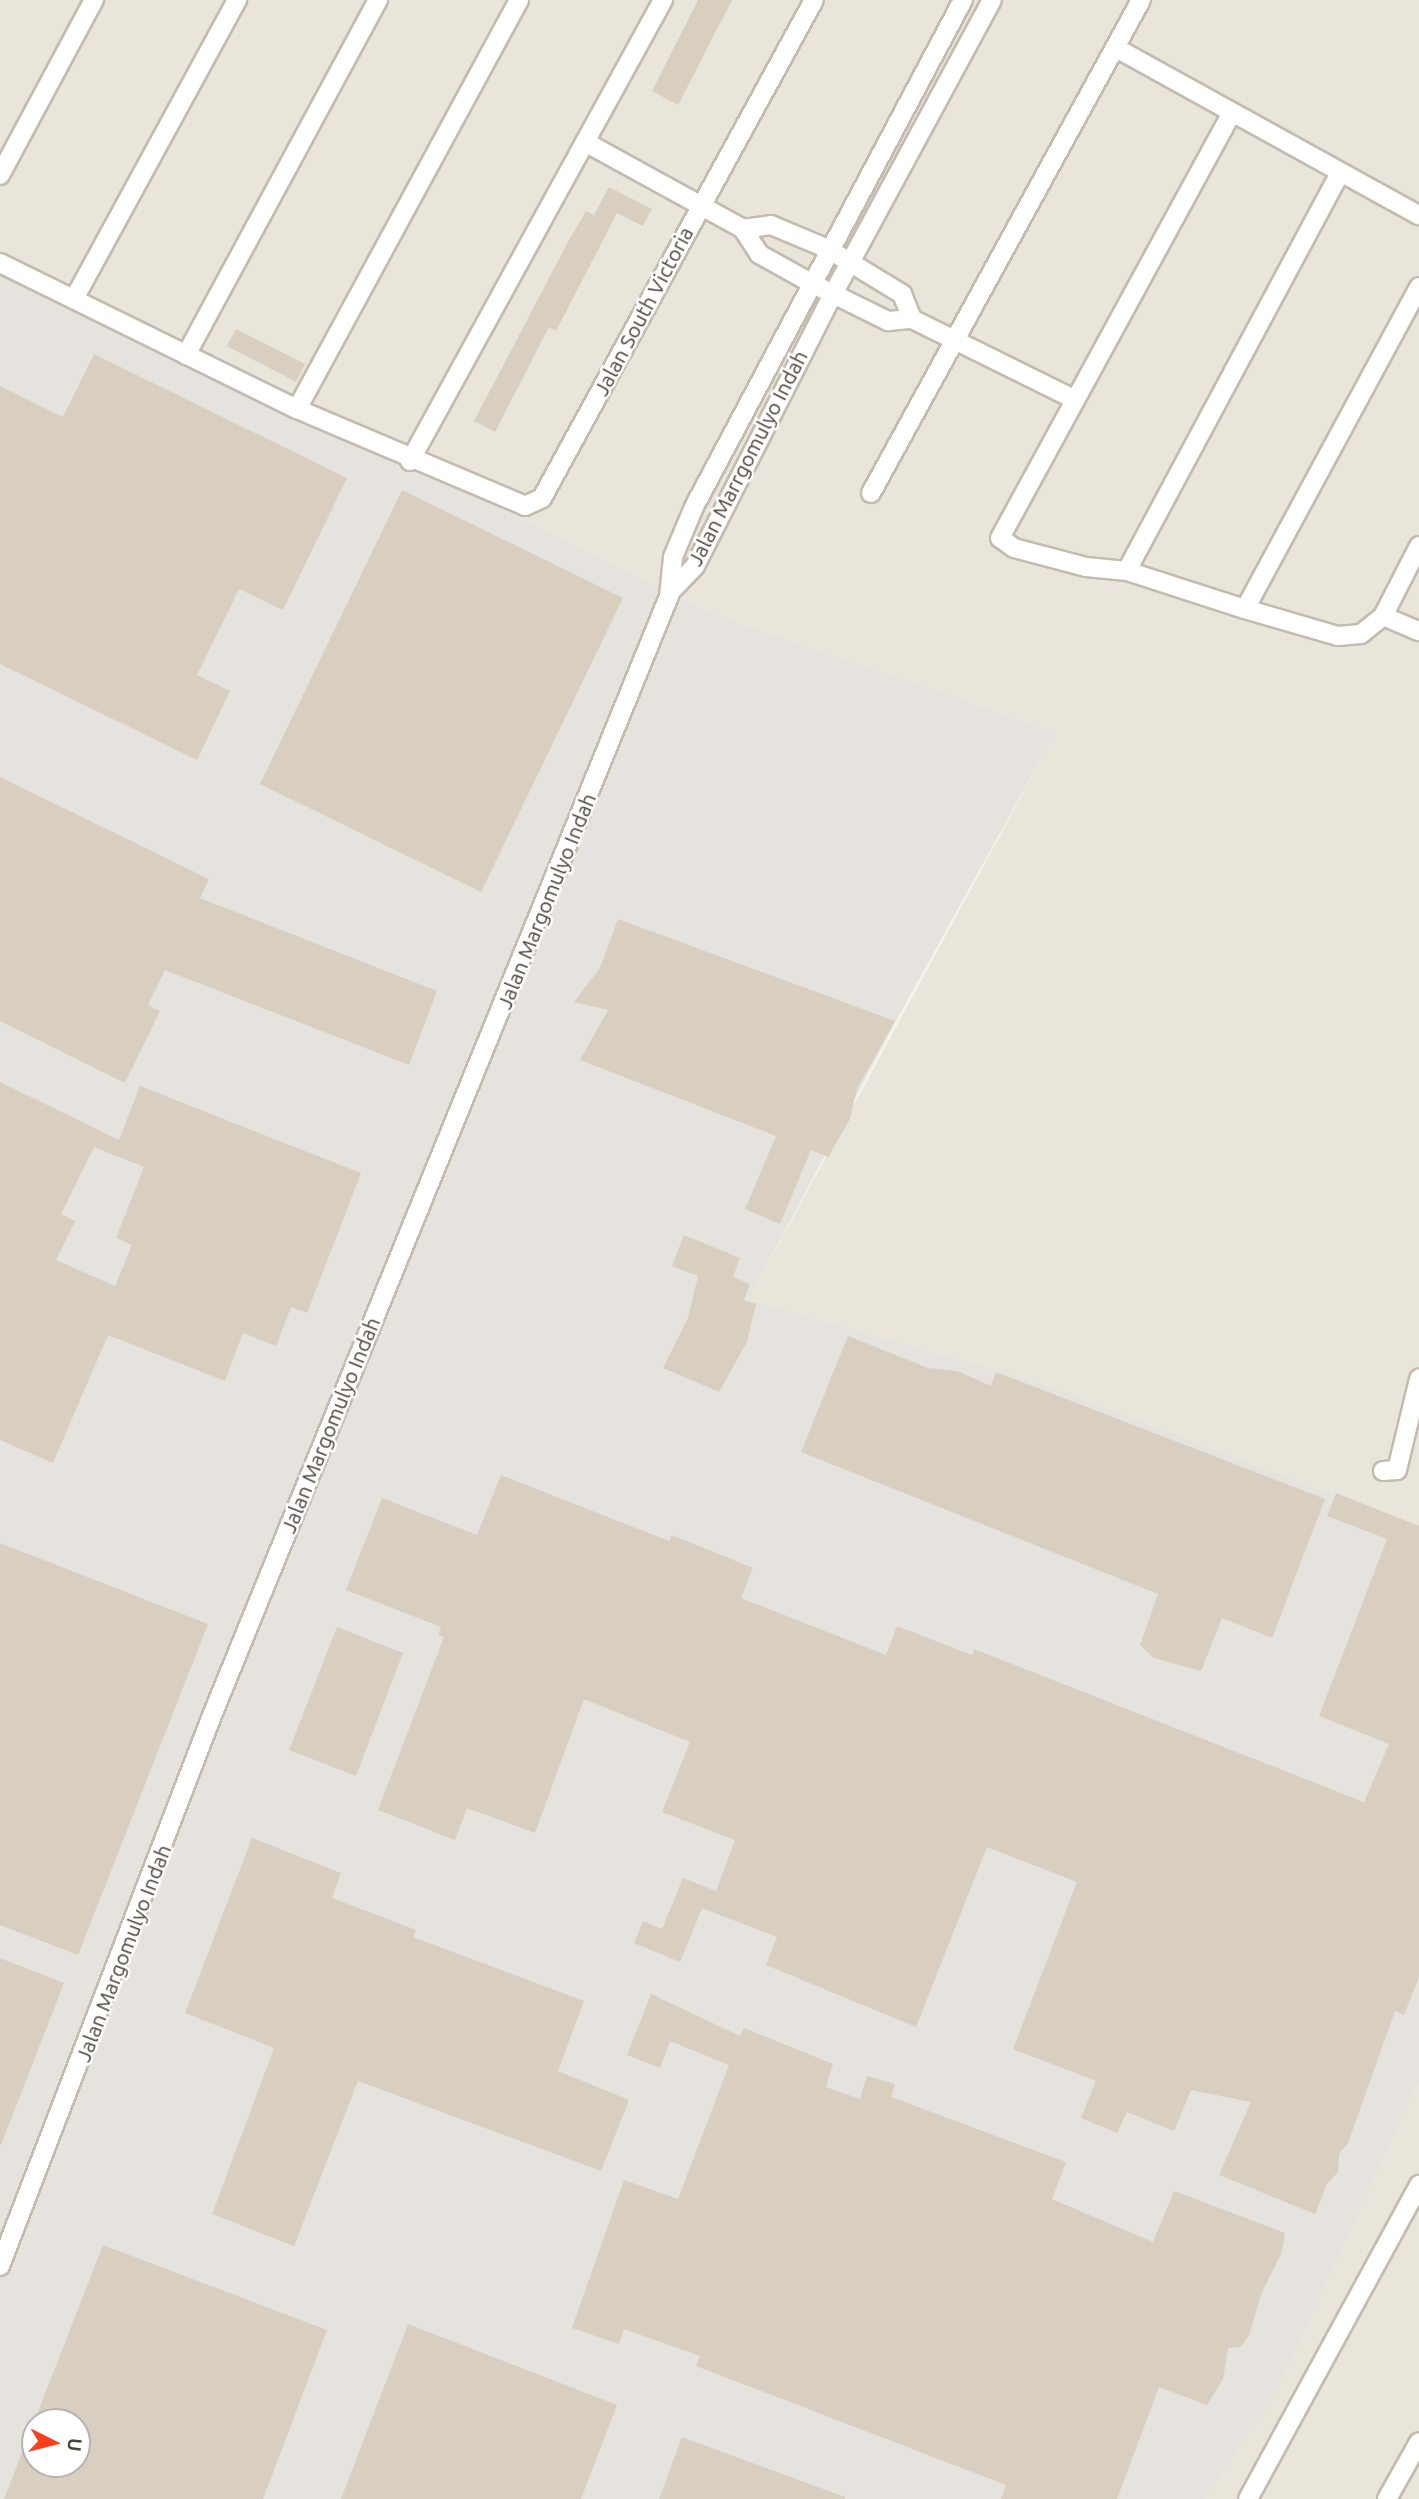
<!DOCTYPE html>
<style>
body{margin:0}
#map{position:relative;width:1419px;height:2499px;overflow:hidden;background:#f6f3ec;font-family:Ubuntu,sans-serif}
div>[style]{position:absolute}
.residential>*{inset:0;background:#eae5da}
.industrial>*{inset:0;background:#e6e2dd}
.building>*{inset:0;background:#d8cfc1}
.roads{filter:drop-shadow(2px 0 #c2bbae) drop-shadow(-2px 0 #c2bbae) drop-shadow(0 2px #c2bbae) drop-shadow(0 -2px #c2bbae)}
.minor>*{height:18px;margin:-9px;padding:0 9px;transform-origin:9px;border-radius:9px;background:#fff}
span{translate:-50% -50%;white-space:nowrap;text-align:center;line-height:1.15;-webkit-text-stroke:5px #fff;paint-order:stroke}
.street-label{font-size:21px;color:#4b4439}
.north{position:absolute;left:21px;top:2408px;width:70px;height:70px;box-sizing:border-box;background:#fff;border:2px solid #b7b4b0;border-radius:50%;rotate:96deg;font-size:19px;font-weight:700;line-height:28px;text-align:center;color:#4b4439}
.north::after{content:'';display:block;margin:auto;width:24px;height:32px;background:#fc3f1d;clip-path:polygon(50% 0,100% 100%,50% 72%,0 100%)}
</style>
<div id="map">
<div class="residential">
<i style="clip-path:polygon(0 0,1419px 0,1419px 1527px,1031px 1379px,749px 1299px,1056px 732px,706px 611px,0 258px)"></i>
<i style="clip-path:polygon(1419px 2081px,1419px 2499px,1205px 2499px,1273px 2401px)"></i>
</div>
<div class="industrial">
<i style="clip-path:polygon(evenodd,0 258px,706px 611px,1056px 732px,898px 1017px,749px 1299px,1031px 1379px,1419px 1527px,1419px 2081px,1273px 2401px,1205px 2499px,0 2499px,0 258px,35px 2422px,77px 2422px,77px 2464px,35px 2464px,35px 2422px)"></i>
</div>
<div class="building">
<i style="clip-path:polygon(698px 0,732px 0,678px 105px,652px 91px)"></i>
<i style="clip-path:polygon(609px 187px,652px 209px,643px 226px,617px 213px,556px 331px,549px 327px,495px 432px,474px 421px,569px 240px,586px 211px,594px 215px)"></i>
<i style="clip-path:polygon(236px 329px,305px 364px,296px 382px,227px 346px)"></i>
<i style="clip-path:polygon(94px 354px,347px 478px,283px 610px,239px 589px,197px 675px,230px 691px,197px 760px,0 664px,0 386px,63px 417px)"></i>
<i style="clip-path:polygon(402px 490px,623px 598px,481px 892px,260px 784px)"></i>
<i style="clip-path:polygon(0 777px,209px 879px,200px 898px,437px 991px,409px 1065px,165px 970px,148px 1005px,160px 1011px,125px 1083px,0 1021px)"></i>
<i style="clip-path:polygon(618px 919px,895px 1021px,857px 1089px,850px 1119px,828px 1157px,811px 1150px,780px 1224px,745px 1209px,776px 1136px,580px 1060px,608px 1010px,574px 1002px,600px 968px)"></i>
<i style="clip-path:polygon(evenodd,0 1082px,119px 1140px,140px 1086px,361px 1173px,307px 1313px,291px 1307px,276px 1346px,243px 1333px,225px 1381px,108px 1335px,53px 1463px,0 1440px,0 1082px,94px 1147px,144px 1167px,116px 1238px,132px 1245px,115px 1286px,56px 1260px,75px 1221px,61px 1214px,94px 1147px)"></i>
<i style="clip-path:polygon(684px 1235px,740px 1258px,733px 1277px,750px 1284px,744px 1300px,756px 1304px,747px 1342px,719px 1392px,663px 1368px,688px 1318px,698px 1276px,672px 1266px)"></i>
<i style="clip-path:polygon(848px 1336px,928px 1368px,957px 1371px,991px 1386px,996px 1372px,1325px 1499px,1272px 1638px,1222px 1618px,1201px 1671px,1154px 1658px,1140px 1645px,1158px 1594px,801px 1452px)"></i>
<i style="clip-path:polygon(501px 1475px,669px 1541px,672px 1535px,753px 1568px,741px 1598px,886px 1655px,897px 1626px,972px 1655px,974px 1649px,1364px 1802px,1389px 1744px,1319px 1716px,1387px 1539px,1327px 1516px,1336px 1493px,1419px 1526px,1419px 1977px,1404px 2015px,1395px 2011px,1348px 2143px,1339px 2154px,1338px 2172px,1327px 2184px,1315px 2214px,1219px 2175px,1251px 2102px,1191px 2090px,1174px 2131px,1127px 2112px,1117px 2133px,1081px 2118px,1096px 2081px,1013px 2049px,1077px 1882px,987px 1847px,916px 2027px,766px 1965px,777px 1937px,702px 1908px,680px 1962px,634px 1943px,643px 1921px,662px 1929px,683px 1878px,716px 1891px,735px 1840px,662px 1812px,690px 1742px,584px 1699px,535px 1833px,467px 1808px,455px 1840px,378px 1810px,444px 1637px,438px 1635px,441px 1627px,346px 1590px,382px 1498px,477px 1535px)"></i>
<i style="clip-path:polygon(0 1543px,208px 1624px,78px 1955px,0 1925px)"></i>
<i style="clip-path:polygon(337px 1627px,403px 1653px,356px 1776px,289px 1750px)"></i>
<i style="clip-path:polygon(252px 1838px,341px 1873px,332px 1898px,416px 1930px,413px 1937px,584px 2001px,558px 2071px,629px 2100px,601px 2171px,358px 2081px,294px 2246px,212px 2214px,274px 2048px,185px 2013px)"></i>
<i style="clip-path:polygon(0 1958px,64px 1983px,1px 2145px,0 2144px)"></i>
<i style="clip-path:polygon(651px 1994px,740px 2036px,744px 2028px,833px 2064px,826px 2087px,860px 2099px,867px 2076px,895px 2084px,891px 2097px,1066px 2162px,1052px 2199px,1153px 2242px,1174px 2191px,1285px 2233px,1282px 2252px,1262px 2292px,1249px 2335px,1241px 2347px,1228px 2348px,1223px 2379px,1207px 2405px,1159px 2387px,1117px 2499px,1001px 2499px,1006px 2485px,696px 2366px,700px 2356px,624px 2329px,619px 2344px,572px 2328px,624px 2180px,678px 2199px,729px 2065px,670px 2041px,660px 2068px,627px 2055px)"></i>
<i style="clip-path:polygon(evenodd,103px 2245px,327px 2330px,263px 2499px,4px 2499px,103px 2245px,35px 2422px,77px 2422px,77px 2464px,35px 2464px,35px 2422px)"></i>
<i style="clip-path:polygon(408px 2324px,617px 2405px,581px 2499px,341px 2499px)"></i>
<i style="clip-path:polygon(682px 2437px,845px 2497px,845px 2499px,659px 2499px)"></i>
</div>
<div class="roads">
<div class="minor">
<i style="left:1116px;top:48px;width:346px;rotate:28.9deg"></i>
<i style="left:585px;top:142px;width:180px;rotate:28.8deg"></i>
<i style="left:743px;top:229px;width:30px;rotate:57deg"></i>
<i style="left:759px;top:254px;width:60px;rotate:29.1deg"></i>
<i style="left:811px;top:283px;width:86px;rotate:26.3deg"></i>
<i style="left:888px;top:321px;width:24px;rotate:-5deg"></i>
<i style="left:912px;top:319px;width:181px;rotate:26.3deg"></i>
<i style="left:1340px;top:173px;width:451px;rotate:118.2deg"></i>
<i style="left:1127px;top:571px;width:124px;rotate:17.9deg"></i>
<i style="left:1245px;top:609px;width:366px;rotate:-61.6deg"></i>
<i style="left:0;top:175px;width:199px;rotate:-61.8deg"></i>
<i style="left:743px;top:229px;width:28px;rotate:-8deg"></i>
<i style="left:771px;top:225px;width:62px;rotate:22.8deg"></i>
<i style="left:828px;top:249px;width:87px;rotate:31.3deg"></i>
<i style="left:902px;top:294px;width:27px;rotate:68deg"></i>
<i style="left:0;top:263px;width:331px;rotate:26.2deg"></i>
<i style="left:297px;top:409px;width:248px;rotate:23deg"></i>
<i style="left:525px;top:506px;width:19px;rotate:-25deg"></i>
<i style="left:542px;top:498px;width:567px;rotate:-61.36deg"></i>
<i style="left:74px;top:299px;width:341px;rotate:-61.4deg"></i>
<i style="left:186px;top:355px;width:404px;rotate:-61.6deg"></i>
<i style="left:297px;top:409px;width:465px;rotate:-61.5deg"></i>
<i style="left:410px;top:461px;width:526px;rotate:-61.24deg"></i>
<i style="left:871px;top:493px;width:562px;rotate:-61.29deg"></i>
<i style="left:1419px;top:546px;width:79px;rotate:117.2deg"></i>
<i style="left:1383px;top:616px;width:39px;rotate:23deg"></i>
<i style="left:1127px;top:571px;width:41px;rotate:-174.4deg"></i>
<i style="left:1086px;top:567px;width:74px;rotate:-165.2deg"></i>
<i style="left:1014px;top:548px;width:17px;rotate:-144deg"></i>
<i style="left:1000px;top:538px;width:483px;rotate:-61.4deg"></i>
<i style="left:672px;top:590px;width:33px;rotate:-46deg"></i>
<i style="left:695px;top:566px;width:305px;rotate:-63.1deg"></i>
<i style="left:833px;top:294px;width:334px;rotate:-61.6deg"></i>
<i style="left:1245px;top:609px;width:97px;rotate:16.2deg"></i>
<i style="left:1338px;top:636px;width:23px;rotate:-5deg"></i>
<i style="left:1361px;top:634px;width:28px;rotate:-39deg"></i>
<i style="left:1383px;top:1471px;width:14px;rotate:-4deg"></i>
<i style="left:1397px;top:1470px;width:94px;rotate:-76.4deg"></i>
<i style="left:0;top:2266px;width:587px;rotate:-68.94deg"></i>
<i style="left:211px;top:1718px;width:1212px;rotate:-67.79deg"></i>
<i style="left:669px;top:596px;width:39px;rotate:-84deg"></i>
<i style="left:673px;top:557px;width:54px;rotate:-67.2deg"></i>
<i style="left:694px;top:507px;width:574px;rotate:-62.05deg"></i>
<i style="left:1248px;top:2499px;width:358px;rotate:-61.4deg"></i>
<i style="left:1387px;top:2499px;width:65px;rotate:-60.7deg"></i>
</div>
</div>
<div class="street-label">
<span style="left:643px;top:311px;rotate:-62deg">Jalan South Victoria</span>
<span style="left:747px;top:458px;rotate:-63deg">Jalan Marrgomulyo Indah</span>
<span style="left:546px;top:901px;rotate:-68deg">Jalan Margomulyo Indah</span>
<span style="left:330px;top:1425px;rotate:-68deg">Jalan Margomulyo Indah</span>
<span style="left:123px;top:1953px;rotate:-69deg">Jalan Margomulyo Indah</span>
</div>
<div class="north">U</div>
</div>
